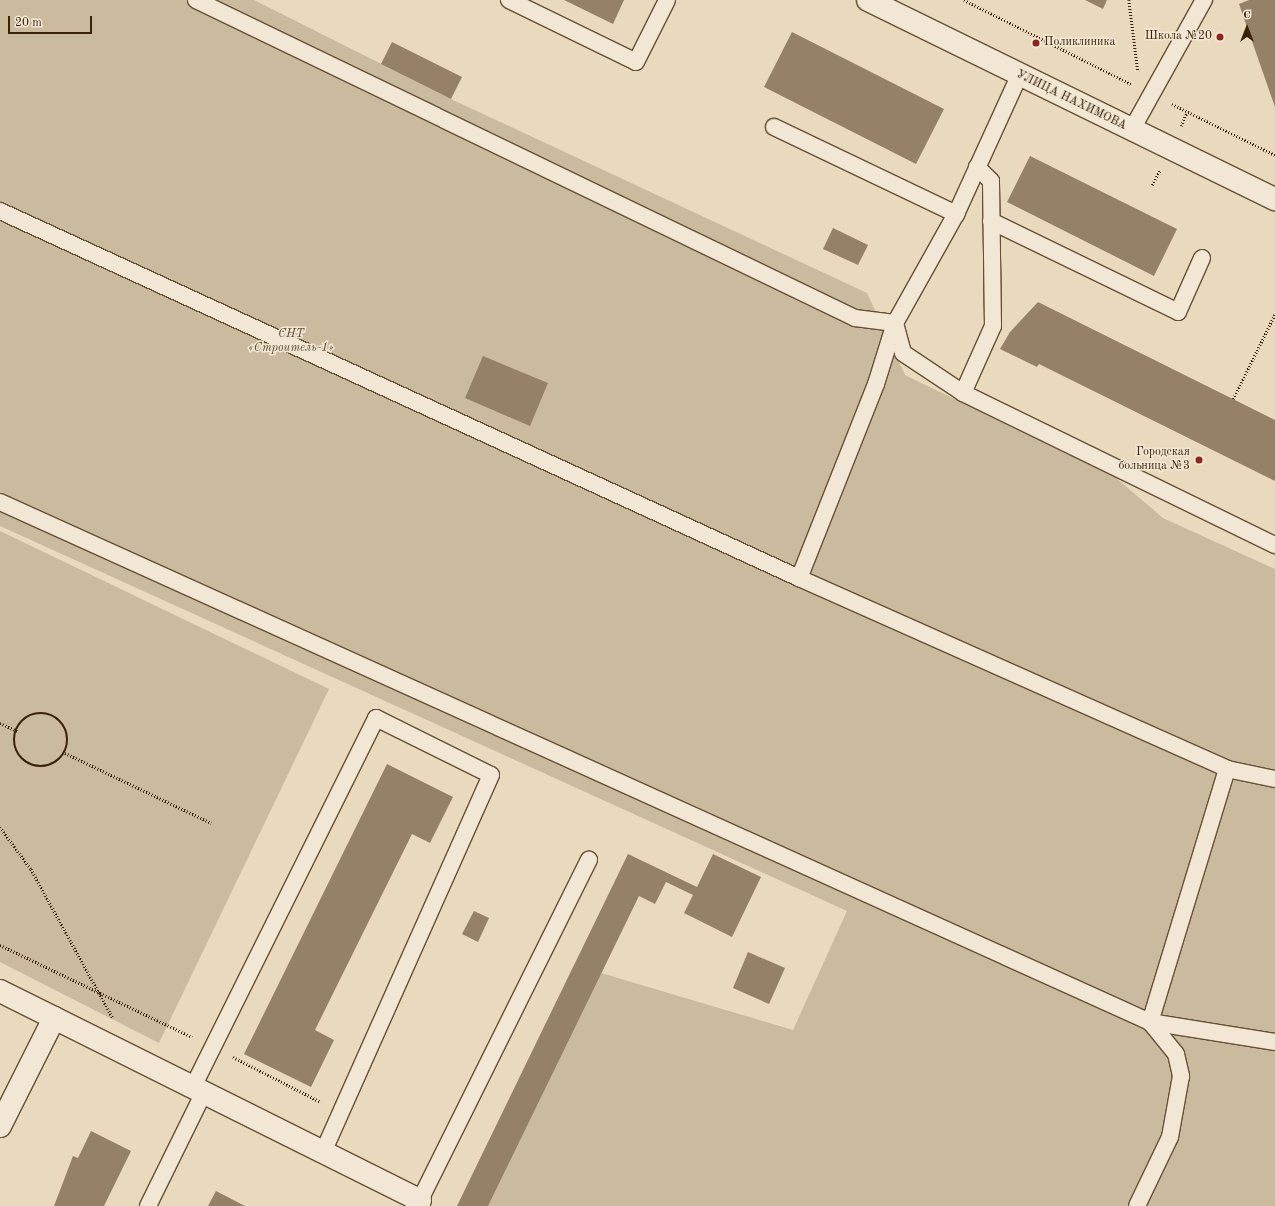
<!DOCTYPE html>
<meta charset="utf-8">
<style>
body{margin:0}
#map{position:relative;width:1275px;height:1206px;overflow:hidden;background:#e9dabd;font-family:"Old Standard TT",serif}
div>[style]{position:absolute}
.green>*{inset:0;background:#cbbb9e}
.building>*{inset:0;background:#958266}
.path>*{height:2.5px;margin-top:-1.25px;transform-origin:0;background:repeating-linear-gradient(90deg,#3a2207 0 1px,transparent 0 3px)}
.path>.ring{margin:-1.25px;padding:0;box-sizing:content-box;background:none;border:2.5px solid #3a2207;border-radius:50%}
.roads{filter:drop-shadow(1px 0 #665034) drop-shadow(-1px 0 #665034) drop-shadow(0 1px #665034) drop-shadow(0 -1px #665034)}
.lane>*{height:16px;margin:-8px;padding:0 8px;transform-origin:8px;border-radius:8px;background:#f1e7d4}
.street>*{height:22px;margin:-11px;padding:0 11px;transform-origin:11px;border-radius:11px;background:#f1e7d4}
.dots>*{width:11px;height:11px;translate:-50% -50%;box-sizing:border-box;border:2px solid #f1e7d4;border-radius:50%}
span{translate:-50% -50%;white-space:nowrap;text-align:center;line-height:1.15;-webkit-text-stroke:3px #f1e7d4;paint-order:stroke}
.poi-label{font-size:12px;color:#3a2207}
.right{translate:-100% -50%;text-align:right}
.left{translate:0 -50%;text-align:left}
.street-label{font-size:12px;color:#3a2207}
.park-label{font-size:12px;color:#5e482d;font-style:italic}
.north{position:absolute;left:1227px;top:8px;width:40px;height:40px;-webkit-text-stroke:3px #f1e7d4;paint-order:stroke;rotate:0deg;font-size:11px;font-weight:700;line-height:16px;text-align:center;color:#3a2207}
.north::after{content:'';display:block;margin:auto;width:14px;height:18px;background:#3a2207;clip-path:polygon(50% 0,100% 100%,50% 72%,0 100%)}
.scale{position:absolute;left:8px;top:16px;width:84px;height:18px;box-sizing:border-box;border:2px solid #3a2207;border-top:0;padding-left:5px;font-size:12px;line-height:14px;white-space:nowrap;color:#3a2207;-webkit-text-stroke:3px #f1e7d4;paint-order:stroke}
</style>
<div id="map">
<div class="green">
<i style="clip-path:polygon(0 0,254px 0,451px 99px,867px 293px,905px 375px,1115px 477px,1163px 518px,1275px 569px,1275px 1206px,457px 1206px,574px 965px,793px 1030px,847px 911px,0 526px)"></i>
<i style="clip-path:polygon(0 531px,329px 689px,159px 1043px,0 962px)"></i>
</div>
<div class="building">
<i style="clip-path:polygon(564px 0,624px 0,613px 24px)"></i>
<i style="clip-path:polygon(1085px 0,1107px 0,1103px 9px)"></i>
<i style="clip-path:polygon(1249px 0,1275px 0,1275px 107px,1239px 4px)"></i>
<i style="clip-path:polygon(792px 32px,944px 109px,916px 164px,764px 87px)"></i>
<i style="clip-path:polygon(392px 42px,462px 77px,451px 99px,381px 64px)"></i>
<i style="clip-path:polygon(1030px 156px,1177px 229px,1154px 276px,1007px 202px)"></i>
<i style="clip-path:polygon(833px 228px,868px 245px,858px 265px,823px 249px)"></i>
<i style="clip-path:polygon(1038px 302px,1275px 420px,1275px 481px,1039px 364px,1037px 367px,1000px 349px,1010px 332px)"></i>
<i style="clip-path:polygon(483px 356px,548px 383px,530px 426px,465px 398px)"></i>
<i style="clip-path:polygon(387px 764px,453px 797px,430px 843px,412px 834px,315px 1030px,334px 1040px,311px 1087px,244px 1054px)"></i>
<i style="clip-path:polygon(628px 854px,697px 887px,713px 854px,761px 877px,732px 937px,684px 913px,693px 895px,666px 882px,655px 904px,639px 896px,488px 1206px,457px 1206px)"></i>
<i style="clip-path:polygon(474px 911px,489px 918px,478px 942px,462px 934px)"></i>
<i style="clip-path:polygon(748px 952px,785px 968px,769px 1004px,733px 988px)"></i>
<i style="clip-path:polygon(91px 1131px,131px 1151px,104px 1206px,54px 1206px,73px 1156px,78px 1158px)"></i>
<i style="clip-path:polygon(216px 1191px,245px 1206px,208px 1206px)"></i>
</div>
<div class="path">
<i style="left:964px;top:0;width:187px;rotate:26.7deg"></i>
<i style="left:1129px;top:0;width:72px;rotate:82.8deg"></i>
<i style="left:1172px;top:104px;width:115px;rotate:26.3deg"></i>
<i style="left:1181px;top:126px;width:15px;rotate:-67deg"></i>
<i style="left:1152px;top:185px;width:17px;rotate:-62deg"></i>
<i style="left:1233px;top:399px;width:95px;rotate:-63.7deg"></i>
<i class="ring" style="left:14px;top:713px;width:51.5px;height:51.5px"></i>
<i style="left:0;top:723px;width:19px;rotate:25deg"></i>
<i style="left:65px;top:753px;width:162px;rotate:25.6deg"></i>
<i style="left:0;top:827px;width:52px;rotate:53.6deg"></i>
<i style="left:31px;top:869px;width:170px;rotate:61.2deg"></i>
<i style="left:0;top:945px;width:213px;rotate:25.6deg"></i>
<i style="left:233px;top:1057px;width:99px;rotate:27.1deg"></i>
</div>
<div class="roads">
<div class="lane">
<i style="left:196px;top:0;width:732px;rotate:25.76deg"></i>
<i style="left:855px;top:318px;width:40px;rotate:7.1deg"></i>
<i style="left:895px;top:323px;width:64px;rotate:107.3deg"></i>
<i style="left:876px;top:384px;width:209px;rotate:111.6deg"></i>
<i style="left:799px;top:578px;width:469px;rotate:24deg"></i>
<i style="left:1227px;top:769px;width:49px;rotate:11.8deg"></i>
<i style="left:509px;top:0;width:141px;rotate:26deg"></i>
<i style="left:636px;top:62px;width:69px;rotate:-63.4deg"></i>
<i style="left:1019px;top:76px;width:152px;rotate:114.5deg"></i>
<i style="left:956px;top:214px;width:125px;rotate:119.2deg"></i>
<i style="left:895px;top:323px;width:31px;rotate:75deg"></i>
<i style="left:903px;top:353px;width:72px;rotate:33.7deg"></i>
<i style="left:963px;top:393px;width:347px;rotate:26deg"></i>
<i style="left:774px;top:127px;width:202px;rotate:25.5deg"></i>
<i style="left:1131px;top:131px;width:150px;rotate:-60.9deg"></i>
<i style="left:0;top:211px;width:879px;rotate:24.67deg"></i>
<i style="left:991px;top:221px;width:208px;rotate:25.9deg"></i>
<i style="left:1178px;top:312px;width:59px;rotate:-66deg"></i>
<i style="left:963px;top:393px;width:73px;rotate:-65.9deg"></i>
<i style="left:993px;top:326px;width:145px;rotate:-90.8deg"></i>
<i style="left:991px;top:181px;width:20px;rotate:-135deg"></i>
<i style="left:0;top:502px;width:1262px;rotate:24.33deg"></i>
<i style="left:1150px;top:1022px;width:41px;rotate:50.9deg"></i>
<i style="left:1176px;top:1054px;width:23px;rotate:77deg"></i>
<i style="left:1181px;top:1076px;width:62px;rotate:100.2deg"></i>
<i style="left:1170px;top:1137px;width:76px;rotate:115.6deg"></i>
<i style="left:1227px;top:769px;width:264px;rotate:106.9deg"></i>
<i style="left:1150px;top:1022px;width:127px;rotate:9.1deg"></i>
<i style="left:193px;top:1087px;width:412px;rotate:-63.6deg"></i>
<i style="left:376px;top:718px;width:128px;rotate:26.4deg"></i>
<i style="left:491px;top:775px;width:411px;rotate:114deg"></i>
<i style="left:420px;top:1200px;width:380px;rotate:-63.6deg"></i>
<i style="left:148px;top:1206px;width:127px;rotate:-63.8deg"></i>
</div>
<div class="street">
<i style="left:868px;top:0;width:453px;rotate:26.1deg"></i>
<i style="left:0;top:991px;width:469px;rotate:26.5deg"></i>
<i style="left:420px;top:1200px;width:7px;rotate:117deg"></i>
<i style="left:0;top:1126px;width:121px;rotate:-63.4deg"></i>
</div>
</div>
<div class="dots">
<i style="left:1220px;top:37px;background:#8f2418"></i>
<i style="left:1036px;top:43px;background:#8f2418"></i>
<i style="left:1199px;top:460px;background:#8f2418"></i>
</div>
<div class="poi-label">
<span class="right" style="left:1212px;top:37px">Школа №20</span>
<span class="left" style="left:1044px;top:43px">Поликлиника</span>
<span class="right" style="left:1190px;top:460px">Городская<br>больница №3</span>
</div>
<div class="street-label">
<span style="left:1071px;top:101px;rotate:26deg">УЛИЦА НАХИМОВА</span>
</div>
<div class="park-label">
<span style="left:291px;top:342px">СНТ<br>«Строитель-1»</span>
</div>
<div class="north">С</div>
<div class="scale">20 m</div>
</div>
